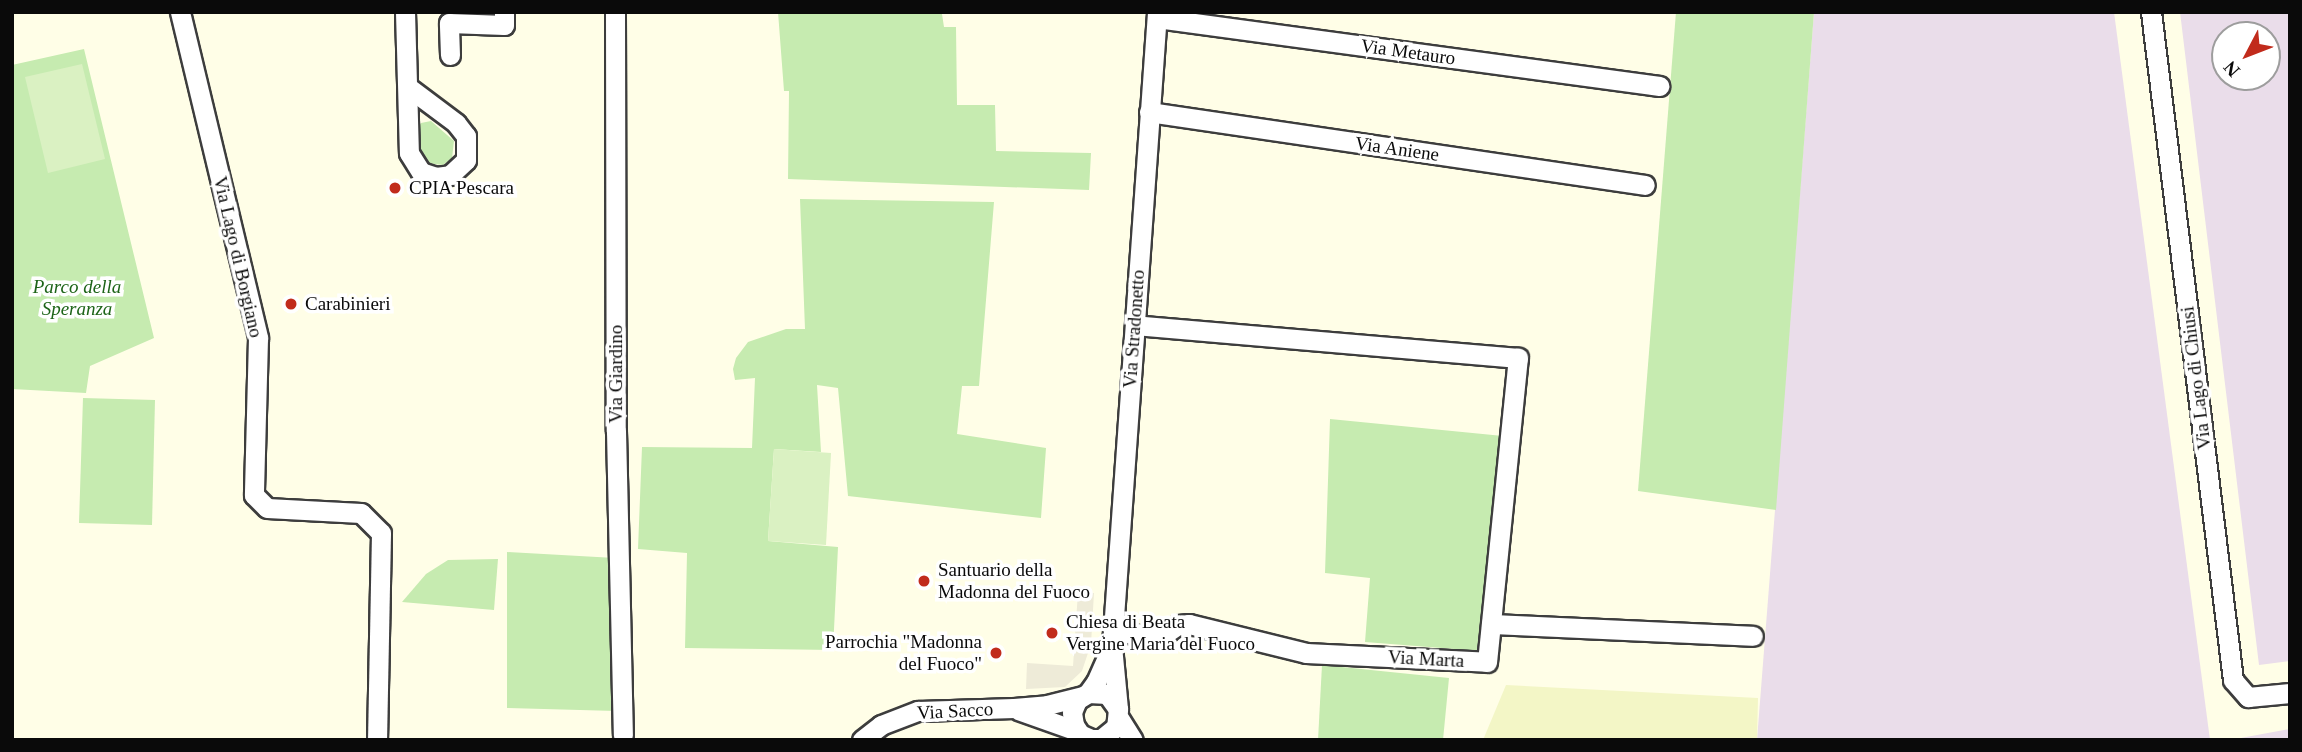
<!DOCTYPE html>
<style>
body{margin:0}
#map{position:relative;width:2302px;height:752px;overflow:hidden;background:#fffee7;font-family:"Times New Roman",serif}
div>[style]{position:absolute}
.industrial>*{inset:0;background:#eaddea}
.farmland>*{inset:0;background:#f3f6c6}
.green>*{inset:0;background:#c6ebb0}
.pitch>*{inset:0;background:#daf1c2}
.plaza>*{inset:0;background:#eeebd8}
.roads{filter:drop-shadow(2px 0 #3d3d3d) drop-shadow(-2px 0 #3d3d3d) drop-shadow(0 2px #3d3d3d) drop-shadow(0 -2px #3d3d3d)}
.minor>*{height:19px;margin:-9.5px;padding:0 9.5px;transform-origin:9.5px;border-radius:9.5px;background:#fff}
.dots>*{width:19px;height:19px;translate:-50% -50%;box-sizing:border-box;border:4px solid #fff;border-radius:50%}
span{translate:-50% -50%;white-space:nowrap;text-align:center;line-height:1.15;-webkit-text-stroke:7px #fff;paint-order:stroke}
.street-label{font-size:19px;color:#0a0a0a}
.poi-label{font-size:19px;color:#0a0a0a}
.left{translate:0 -50%;text-align:left}
.right{translate:-100% -50%;text-align:right}
.park-label{font-size:19px;color:#1d6418;font-style:italic}
.frame{position:absolute;inset:0;border:14px solid #0a0a0a;pointer-events:none}
.north{position:absolute;left:2211px;top:21px;width:70px;height:70px;box-sizing:border-box;background:#fff;border:2px solid #9d9d9d;border-radius:50%;rotate:228deg;font-size:19px;font-weight:700;line-height:28px;text-align:center;color:#0a0a0a}
.north::after{content:'';display:block;margin:auto;width:24px;height:32px;background:#c12b1c;clip-path:polygon(50% 0,100% 100%,50% 72%,0 100%)}
</style>
<div id="map">
<div class="industrial">
<i style="clip-path:polygon(1814px 12px,2114px 12px,2210px 740px,1757px 740px)"></i>
<i style="clip-path:polygon(evenodd,2180px 12px,2290px 12px,2290px 661px,2259px 665px,2180px 12px,2225px 35px,2267px 35px,2267px 77px,2225px 77px,2225px 35px)"></i>
<i style="clip-path:polygon(2290px 729px,2290px 740px,2230px 740px)"></i>
</div>
<div class="farmland">
<i style="clip-path:polygon(1506px 685px,1758px 698px,1757px 740px,1483px 740px)"></i>
</div>
<div class="green">
<i style="clip-path:polygon(778px 12px,942px 14px,944px 27px,956px 27px,957px 105px,995px 105px,996px 151px,1091px 153px,1089px 190px,788px 179px,789px 91px,784px 91px)"></i>
<i style="clip-path:polygon(1676px 12px,1814px 12px,1776px 510px,1638px 491px)"></i>
<i style="clip-path:polygon(84px 49px,154px 338px,90px 366px,86px 393px,12px 389px,12px 65px)"></i>
<i style="clip-path:polygon(431px 121px,454px 141px,452px 158px,443px 165px,426px 163px,419px 153px,417px 129px,421px 123px)"></i>
<i style="clip-path:polygon(800px 199px,994px 202px,979px 386px,962px 386px,957px 434px,1046px 448px,1041px 518px,848px 496px,838px 388px,817px 385px,821px 452px,774px 449px,768px 541px,838px 547px,833px 650px,685px 648px,687px 553px,638px 549px,642px 447px,752px 448px,755px 378px,735px 380px,733px 369px,736px 358px,748px 342px,786px 329px,805px 329px)"></i>
<i style="clip-path:polygon(83px 398px,155px 400px,152px 525px,79px 523px)"></i>
<i style="clip-path:polygon(1330px 419px,1503px 436px,1480px 651px,1365px 642px,1370px 578px,1325px 573px)"></i>
<i style="clip-path:polygon(507px 552px,615px 558px,616px 711px,507px 708px)"></i>
<i style="clip-path:polygon(498px 559px,494px 610px,402px 602px,426px 574px,448px 560px)"></i>
<i style="clip-path:polygon(1322px 665px,1449px 678px,1443px 740px,1318px 740px)"></i>
</div>
<div class="pitch">
<i style="clip-path:polygon(82px 64px,105px 159px,48px 173px,25px 77px)"></i>
<i style="clip-path:polygon(774px 449px,831px 453px,826px 545px,768px 541px)"></i>
</div>
<div class="plaza">
<i style="clip-path:polygon(1078px 592px,1094px 593px,1091px 644px,1082px 671px,1065px 687px,1026px 689px,1027px 663px,1073px 666px)"></i>
</div>
<div class="roads">
<div class="minor">
<i style="left:180px;top:12px;width:335px;rotate:76.5deg"></i>
<i style="left:258px;top:338px;width:157px;rotate:91.5deg"></i>
<i style="left:254px;top:495px;width:18px;rotate:45deg"></i>
<i style="left:267px;top:508px;width:94px;rotate:3deg"></i>
<i style="left:361px;top:513px;width:28px;rotate:45deg"></i>
<i style="left:381px;top:533px;width:207px;rotate:91.1deg"></i>
<i style="left:405px;top:12px;width:141px;rotate:88.4deg"></i>
<i style="left:409px;top:153px;width:22px;rotate:58deg"></i>
<i style="left:421px;top:172px;width:16px;rotate:18deg"></i>
<i style="left:436px;top:177px;width:14px;rotate:-8deg"></i>
<i style="left:450px;top:175px;width:22px;rotate:-43deg"></i>
<i style="left:466px;top:160px;width:24px;rotate:-90deg"></i>
<i style="left:466px;top:136px;width:16px;rotate:-128deg"></i>
<i style="left:456px;top:123px;width:59px;rotate:-143.3deg"></i>
<i style="left:615px;top:12px;width:419px;rotate:89.9deg"></i>
<i style="left:616px;top:431px;width:304px;rotate:88.7deg"></i>
<i style="left:2151px;top:12px;width:673px;rotate:83deg"></i>
<i style="left:2233px;top:680px;width:23px;rotate:49deg"></i>
<i style="left:2248px;top:697px;width:42px;rotate:-5.4deg"></i>
<i style="left:1157px;top:18px;width:507px;rotate:7.71deg"></i>
<i style="left:450px;top:55px;width:32px;rotate:-92deg"></i>
<i style="left:449px;top:23px;width:55px;rotate:2.1deg"></i>
<i style="left:504px;top:25px;width:13px;rotate:-90deg"></i>
<i style="left:1149px;top:112px;width:501px;rotate:8.37deg"></i>
<i style="left:1491px;top:624px;width:262px;rotate:2.6deg"></i>
<i style="left:1114px;top:630px;width:33px;rotate:12deg"></i>
<i style="left:1146px;top:637px;width:17px;rotate:-7deg"></i>
<i style="left:1163px;top:635px;width:18px;rotate:-34deg"></i>
<i style="left:1178px;top:625px;width:11px;rotate:-5deg"></i>
<i style="left:1189px;top:624px;width:121px;rotate:13.9deg"></i>
<i style="left:1306px;top:653px;width:181px;rotate:2.8deg"></i>
<i style="left:1487px;top:662px;width:306px;rotate:-84.2deg"></i>
<i style="left:1518px;top:358px;width:384px;rotate:-175.1deg"></i>
<i style="left:1088px;top:693px;width:19px;rotate:3deg"></i>
<i style="left:1107px;top:694px;width:19px;rotate:54deg"></i>
<i style="left:1118px;top:709px;width:18px;rotate:96deg"></i>
<i style="left:1116px;top:727px;width:19px;rotate:141deg"></i>
<i style="left:1101px;top:739px;width:10px;rotate:180deg"></i>
<i style="left:1091px;top:739px;width:12px;rotate:-156deg"></i>
<i style="left:1080px;top:734px;width:11px;rotate:-124deg"></i>
<i style="left:1074px;top:725px;width:13px;rotate:-99deg"></i>
<i style="left:1072px;top:712px;width:13px;rotate:-67deg"></i>
<i style="left:1077px;top:700px;width:13px;rotate:-32deg"></i>
<i style="left:1088px;top:693px;width:14px;rotate:-54deg"></i>
<i style="left:1096px;top:682px;width:36px;rotate:-66deg"></i>
<i style="left:1118px;top:709px;width:64px;rotate:-95.4deg"></i>
<i style="left:1112px;top:645px;width:635px;rotate:-85.93deg"></i>
<i style="left:1018px;top:710px;width:63px;rotate:19.6deg"></i>
<i style="left:1119px;top:718px;width:26px;rotate:58deg"></i>
<i style="left:862px;top:740px;width:24px;rotate:-38deg"></i>
<i style="left:881px;top:725px;width:40px;rotate:-21deg"></i>
<i style="left:918px;top:711px;width:96px;rotate:-1.8deg"></i>
<i style="left:1014px;top:708px;width:33px;rotate:-5deg"></i>
<i style="left:1047px;top:705px;width:36px;rotate:-14deg"></i>
</div>
</div>
<div class="dots">
<i style="left:395px;top:188px;background:#c12b1c"></i>
<i style="left:291px;top:304px;background:#c12b1c"></i>
<i style="left:924px;top:581px;background:#c12b1c"></i>
<i style="left:1052px;top:633px;background:#c12b1c"></i>
<i style="left:996px;top:653px;background:#c12b1c"></i>
</div>
<div class="street-label">
<span style="left:1408px;top:52px;rotate:8deg">Via Metauro</span>
<span style="left:1397px;top:149px;rotate:8deg">Via Aniene</span>
<span style="left:238px;top:257px;rotate:77deg">Via Lago di Borgiano</span>
<span style="left:1134px;top:329px;rotate:-86deg">Via Stradonetto</span>
<span style="left:616px;top:374px;rotate:-90deg">Via Giardino</span>
<span style="left:2196px;top:378px;rotate:-97deg">Via Lago di Chiusi</span>
<span style="left:1426px;top:659px;rotate:3deg">Via Marta</span>
<span style="left:955px;top:711px;rotate:-3deg">Via Sacco</span>
</div>
<div class="poi-label">
<span class="left" style="left:409px;top:188px">CPIA Pescara</span>
<span class="left" style="left:305px;top:304px">Carabinieri</span>
<span class="left" style="left:938px;top:581px">Santuario della<br>Madonna del Fuoco</span>
<span class="left" style="left:1066px;top:633px">Chiesa di Beata<br>Vergine Maria del Fuoco</span>
<span class="right" style="left:982px;top:653px">Parrochia "Madonna<br>del Fuoco"</span>
</div>
<div class="park-label">
<span style="left:77px;top:298px">Parco della<br>Speranza</span>
</div>
<div class="frame"></div>
<div class="north">N</div>
</div>
